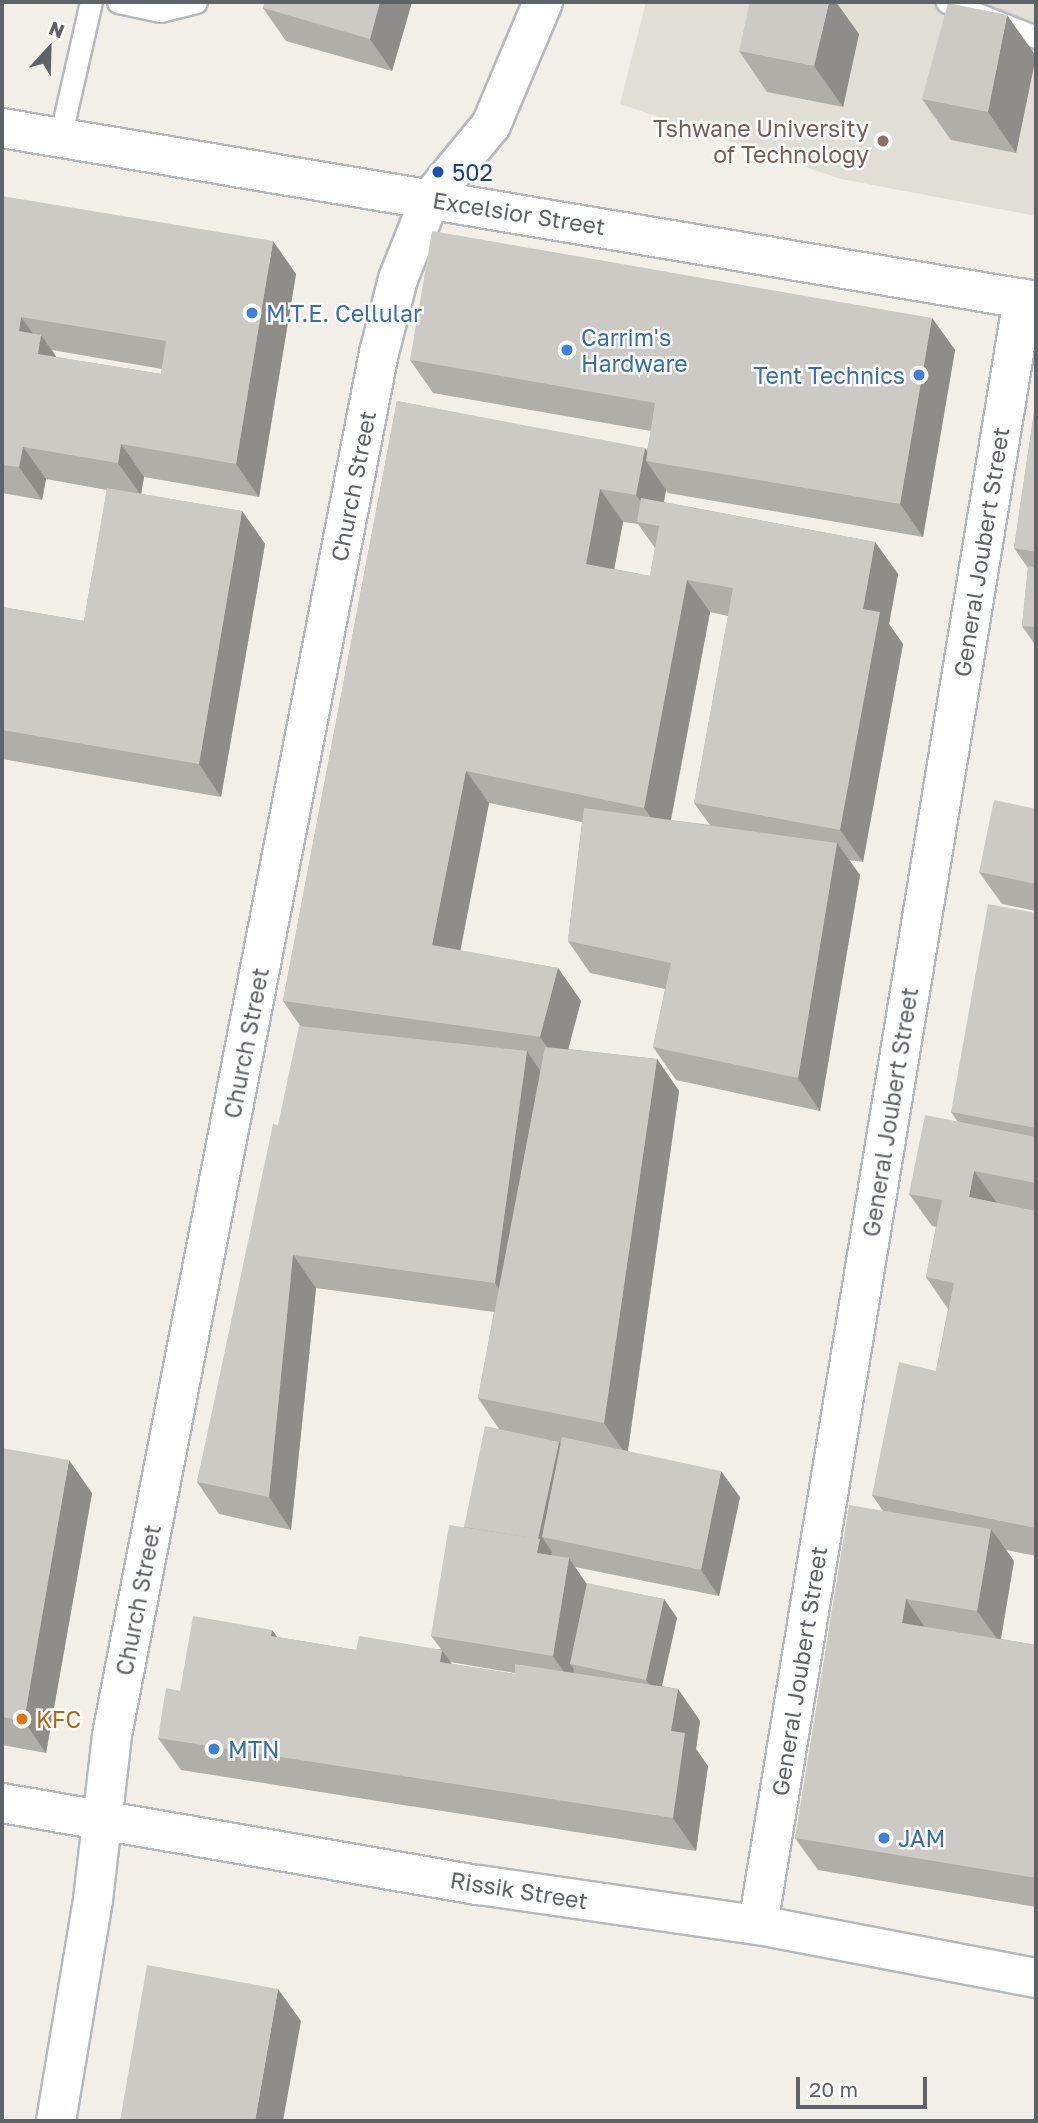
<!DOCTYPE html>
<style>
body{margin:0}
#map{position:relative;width:1038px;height:2123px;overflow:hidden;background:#f1efe8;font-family:"Golos Text",sans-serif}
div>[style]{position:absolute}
.education>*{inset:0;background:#e1ded6}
.roads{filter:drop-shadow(2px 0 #b5b8bc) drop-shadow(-2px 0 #b5b8bc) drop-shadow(0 2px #b5b8bc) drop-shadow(0 -2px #b5b8bc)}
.service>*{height:21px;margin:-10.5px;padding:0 10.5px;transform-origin:10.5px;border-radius:10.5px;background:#fff}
.minor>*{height:38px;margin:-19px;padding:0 19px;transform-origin:19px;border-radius:19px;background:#fff}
.secondary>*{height:38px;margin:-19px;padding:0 19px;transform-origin:19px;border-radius:19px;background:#fff}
.wall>*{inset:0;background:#afaea9}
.shaded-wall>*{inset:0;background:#8f8d8a}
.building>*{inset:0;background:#cccac5}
.dots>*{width:19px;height:19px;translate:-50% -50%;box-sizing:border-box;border:4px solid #fff;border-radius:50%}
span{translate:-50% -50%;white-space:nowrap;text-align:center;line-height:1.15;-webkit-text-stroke:5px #fff;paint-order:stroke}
.education-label{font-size:23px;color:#785e54}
.right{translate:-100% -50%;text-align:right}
.transit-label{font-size:23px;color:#164399}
.left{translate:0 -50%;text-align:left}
.street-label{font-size:23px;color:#5f6368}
.shop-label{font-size:23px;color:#366cbe}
.food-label{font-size:23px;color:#c56008}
.frame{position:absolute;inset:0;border:4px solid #5f6368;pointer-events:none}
.north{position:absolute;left:14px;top:14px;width:70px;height:70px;-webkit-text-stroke:5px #fff;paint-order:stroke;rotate:22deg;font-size:19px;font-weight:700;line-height:28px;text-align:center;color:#5f6368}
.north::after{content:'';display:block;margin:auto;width:24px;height:32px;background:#5f6368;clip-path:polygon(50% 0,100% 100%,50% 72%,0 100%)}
.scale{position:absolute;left:796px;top:2077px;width:131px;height:32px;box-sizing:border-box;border:4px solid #5f6368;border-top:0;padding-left:9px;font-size:21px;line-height:24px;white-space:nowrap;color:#5f6368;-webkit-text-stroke:5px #fff;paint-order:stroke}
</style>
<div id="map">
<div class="education">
<i style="clip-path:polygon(646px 2px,1036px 2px,1036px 216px,841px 179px,620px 104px)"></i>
</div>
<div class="roads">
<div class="service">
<i style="left:118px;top:2px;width:43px;rotate:12.1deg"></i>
<i style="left:160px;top:11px;width:37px;rotate:-14deg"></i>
<i style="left:947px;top:2px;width:96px;rotate:21.5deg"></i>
<i style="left:60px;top:138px;width:139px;rotate:-77.2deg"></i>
</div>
<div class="minor">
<i style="left:2px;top:128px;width:1048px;rotate:9.5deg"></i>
<i style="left:758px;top:1925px;width:1648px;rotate:-80.75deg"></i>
<i style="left:56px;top:2121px;width:224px;rotate:-80.5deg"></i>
<i style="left:93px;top:1900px;width:166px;rotate:-83.4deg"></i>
<i style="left:112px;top:1735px;width:1408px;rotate:-79.07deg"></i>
<i style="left:379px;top:353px;width:76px;rotate:-75.6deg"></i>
<i style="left:398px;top:279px;width:86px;rotate:-68.2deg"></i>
<i style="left:430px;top:199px;width:96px;rotate:-50.5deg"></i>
<i style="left:491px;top:125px;width:134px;rotate:-67.1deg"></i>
</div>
<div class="secondary">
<i style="left:2px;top:1803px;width:484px;rotate:9.8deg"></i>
<i style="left:479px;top:1885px;width:282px;rotate:8.2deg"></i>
<i style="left:758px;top:1925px;width:283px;rotate:10.8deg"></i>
</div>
</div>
<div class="wall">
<i style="clip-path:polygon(265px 2px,412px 2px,392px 71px,286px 41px,263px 8px)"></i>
<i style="clip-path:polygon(859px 34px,843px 107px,767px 92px,739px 51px)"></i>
<i style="clip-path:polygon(1036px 56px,1016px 153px,951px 140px,922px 99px)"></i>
<i style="clip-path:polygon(evenodd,2px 196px,296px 274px,259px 497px,144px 477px,141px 494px,242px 511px,265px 544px,221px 797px,2px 759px,2px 607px,84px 621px,107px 490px,46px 479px,42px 500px,2px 493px,2px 196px,52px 350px,162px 369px,161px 374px,56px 357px,52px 350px)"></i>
<i style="clip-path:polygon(evenodd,932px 318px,955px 350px,923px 537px,668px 493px,666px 490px,664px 502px,875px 542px,898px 574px,889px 624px,903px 644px,863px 862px,849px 860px,860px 875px,820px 1111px,676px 1080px,653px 1047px,665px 989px,590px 973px,568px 941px,582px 822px,489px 803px,460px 951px,558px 968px,581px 1001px,568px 1049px,657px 1059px,679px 1091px,628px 1451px,740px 1497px,719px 1596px,575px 1567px,587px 1584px,664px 1599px,677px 1618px,662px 1686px,678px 1689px,700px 1721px,696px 1749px,708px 1766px,696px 1851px,181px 1770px,158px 1738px,180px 1691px,272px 1630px,277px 1637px,356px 1650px,441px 1649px,431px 1636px,464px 1527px,499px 1429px,478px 1398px,494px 1312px,316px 1288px,291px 1530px,219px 1514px,197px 1482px,301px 1027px,283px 1001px,397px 401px,647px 451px,651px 431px,433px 393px,410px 360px,932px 318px,623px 522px,638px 524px,655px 548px,650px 576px,614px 569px,623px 522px,932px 318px,710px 612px,728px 616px,694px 803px,710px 825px,671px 820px,710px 612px,932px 318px,450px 1662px,515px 1673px,515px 1674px,452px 1664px,450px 1662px)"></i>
<i style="clip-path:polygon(1036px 399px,1036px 646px,1022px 626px,1028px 568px,1014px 548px)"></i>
<i style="clip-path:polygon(1036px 809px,1036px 911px,1002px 904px,979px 872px)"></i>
<i style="clip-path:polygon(1036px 913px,1036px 1556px,1006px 1550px,1014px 1561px,1001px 1639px,1036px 1645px,1036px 1907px,818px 1870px,795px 1838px,883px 1511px,872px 1495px,936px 1371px,948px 1309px,926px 1277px,936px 1227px,932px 1226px,909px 1194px,958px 1122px,951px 1112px)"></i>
<i style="clip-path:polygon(2px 1448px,92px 1493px,46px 1753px,2px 1745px)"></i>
</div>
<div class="shaded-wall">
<i style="clip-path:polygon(380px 2px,412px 2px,392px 71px,370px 39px)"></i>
<i style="clip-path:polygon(829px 2px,836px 2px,859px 34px,843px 107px,814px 66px)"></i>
<i style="clip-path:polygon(1007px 15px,1036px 56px,1016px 153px,988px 112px)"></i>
<i style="clip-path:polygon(273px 241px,296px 274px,259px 497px,236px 464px)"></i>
<i style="clip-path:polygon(21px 317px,40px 343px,41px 335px,64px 368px,61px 386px,19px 331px)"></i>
<i style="clip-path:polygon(932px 318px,955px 350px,923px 537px,900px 504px)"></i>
<i style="clip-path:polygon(121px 444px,144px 477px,141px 495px,118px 463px)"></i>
<i style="clip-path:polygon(23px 447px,46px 479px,42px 500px,19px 467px)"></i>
<i style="clip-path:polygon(645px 448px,655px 462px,646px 461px,666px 490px,659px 527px,636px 495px)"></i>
<i style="clip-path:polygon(600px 489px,623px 522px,609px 597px,586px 564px)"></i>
<i style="clip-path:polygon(242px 511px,265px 544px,221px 797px,199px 764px)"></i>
<i style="clip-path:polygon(875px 542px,898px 574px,889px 624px,903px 644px,863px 862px,840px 830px,863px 609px)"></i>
<i style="clip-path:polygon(687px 580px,710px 612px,667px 840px,644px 808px)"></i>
<i style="clip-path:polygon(466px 771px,489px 803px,455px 978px,432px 945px)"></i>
<i style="clip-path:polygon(837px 843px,860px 875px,820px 1111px,798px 1078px)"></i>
<i style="clip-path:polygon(558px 968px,581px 1001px,563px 1069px,540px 1037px)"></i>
<i style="clip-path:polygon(527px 1051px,549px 1084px,518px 1316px,495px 1283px)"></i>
<i style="clip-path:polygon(657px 1059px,679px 1091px,627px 1456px,604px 1423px)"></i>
<i style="clip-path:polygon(974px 1171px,997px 1203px,969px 1197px)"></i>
<i style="clip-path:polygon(293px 1255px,316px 1288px,291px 1530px,269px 1497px)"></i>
<i style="clip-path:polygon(559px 1442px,572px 1460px,542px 1537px,552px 1552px,551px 1556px,537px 1553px,537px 1544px)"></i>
<i style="clip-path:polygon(69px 1460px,92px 1493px,46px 1753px,24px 1721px)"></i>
<i style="clip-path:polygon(721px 1471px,740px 1497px,719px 1596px,701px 1570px)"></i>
<i style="clip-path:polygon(991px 1529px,1014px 1561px,1000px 1643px,977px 1611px)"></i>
<i style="clip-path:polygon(569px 1558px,587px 1585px,570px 1664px,574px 1669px,571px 1682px,553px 1656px)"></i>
<i style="clip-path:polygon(664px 1599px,677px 1618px,659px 1699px,646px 1680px)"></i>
<i style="clip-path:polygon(906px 1599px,928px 1632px,902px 1623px)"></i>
<i style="clip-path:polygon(272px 1630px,295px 1662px,271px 1636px)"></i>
<i style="clip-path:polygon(442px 1650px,464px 1682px,440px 1662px)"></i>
<i style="clip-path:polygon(678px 1689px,700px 1721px,696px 1749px,708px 1766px,696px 1851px,673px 1818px,671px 1731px)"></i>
<i style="clip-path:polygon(278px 1989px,301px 2021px,283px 2121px,255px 2121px)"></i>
</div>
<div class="building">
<i style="clip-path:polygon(265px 2px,380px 2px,370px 39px,263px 8px)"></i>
<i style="clip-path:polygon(750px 2px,829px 2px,814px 66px,739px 51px)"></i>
<i style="clip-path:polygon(948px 3px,1007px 15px,988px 112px,922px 99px)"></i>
<i style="clip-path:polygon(evenodd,2px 196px,273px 241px,236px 464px,121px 444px,118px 463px,23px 447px,19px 467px,2px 465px,2px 196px,21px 317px,166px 341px,161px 374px,38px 354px,41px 335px,19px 331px,21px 317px)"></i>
<i style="clip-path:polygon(432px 231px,932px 318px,900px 504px,646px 461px,655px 403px,410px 360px)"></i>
<i style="clip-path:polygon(1036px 399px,1036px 552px,1014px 548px)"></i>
<i style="clip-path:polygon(397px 401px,645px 448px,636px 495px,600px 489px,586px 564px,650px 576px,659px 526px,637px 522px,641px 498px,875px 542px,863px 609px,880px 612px,840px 830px,694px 803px,733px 588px,687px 580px,644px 808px,466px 771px,432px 945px,558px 968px,540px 1037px,283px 1001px)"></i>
<i style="clip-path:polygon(107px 488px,242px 511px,199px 764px,2px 730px,2px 607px,84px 621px)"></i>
<i style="clip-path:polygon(1028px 566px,1036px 567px,1036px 627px,1022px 626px)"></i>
<i style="clip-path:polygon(994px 800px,1036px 809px,1036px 884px,979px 872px)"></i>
<i style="clip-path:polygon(584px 808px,837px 843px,798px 1078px,653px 1047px,671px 963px,568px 941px)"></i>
<i style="clip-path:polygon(988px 904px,1036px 913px,1036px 1128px,951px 1112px)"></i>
<i style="clip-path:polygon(299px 1026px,527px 1051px,495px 1283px,293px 1255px,269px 1497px,197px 1482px,273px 1124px,278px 1125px)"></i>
<i style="clip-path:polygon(545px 1047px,657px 1059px,604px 1423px,478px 1398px)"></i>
<i style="clip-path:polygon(925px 1115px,1036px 1137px,1036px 1183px,974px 1171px,969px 1197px,1036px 1211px,1036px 1528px,872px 1495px,899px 1362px,936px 1371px,954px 1283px,926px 1277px,942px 1200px,909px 1194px)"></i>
<i style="clip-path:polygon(485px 1426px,559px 1442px,538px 1539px,464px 1527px)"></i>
<i style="clip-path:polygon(562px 1437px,721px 1471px,701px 1570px,542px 1537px)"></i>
<i style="clip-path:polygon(2px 1448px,69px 1460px,24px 1721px,2px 1717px)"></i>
<i style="clip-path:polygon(849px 1505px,991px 1529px,977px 1611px,906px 1599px,902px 1623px,1036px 1645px,1036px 1878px,795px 1838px)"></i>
<i style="clip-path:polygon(449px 1525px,540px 1539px,537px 1553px,569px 1558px,553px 1656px,431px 1636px)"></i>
<i style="clip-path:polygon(587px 1583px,664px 1599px,646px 1680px,570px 1664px)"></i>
<i style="clip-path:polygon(193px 1616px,272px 1630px,271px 1636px,356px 1650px,359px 1636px,442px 1650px,440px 1662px,515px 1674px,515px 1664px,678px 1689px,671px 1731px,685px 1733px,673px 1818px,158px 1738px,166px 1688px,180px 1691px)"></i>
<i style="clip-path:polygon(147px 1965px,278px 1989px,255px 2121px,120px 2121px)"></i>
</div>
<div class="dots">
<i style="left:883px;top:141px;background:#8d6e63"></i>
<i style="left:438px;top:172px;background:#1a4fb4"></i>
<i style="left:252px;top:313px;background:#3f7fe0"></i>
<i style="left:567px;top:350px;background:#3f7fe0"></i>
<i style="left:919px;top:375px;background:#3f7fe0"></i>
<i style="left:22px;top:1719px;background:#e8710a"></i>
<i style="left:214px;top:1749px;background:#3f7fe0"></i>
<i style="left:884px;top:1838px;background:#3f7fe0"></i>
</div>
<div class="education-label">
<span class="right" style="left:869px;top:141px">Tshwane University<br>of Technology</span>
</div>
<div class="transit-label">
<span class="left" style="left:452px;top:172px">502</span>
</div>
<div class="street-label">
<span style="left:519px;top:213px;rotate:9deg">Excelsior Street</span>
<span style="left:353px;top:486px;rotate:-79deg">Church Street</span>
<span style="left:981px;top:552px;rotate:-81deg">General Joubert Street</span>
<span style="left:246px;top:1043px;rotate:-79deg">Church Street</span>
<span style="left:890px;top:1112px;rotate:-81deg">General Joubert Street</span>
<span style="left:138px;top:1600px;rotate:-79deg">Church Street</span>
<span style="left:799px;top:1671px;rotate:-81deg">General Joubert Street</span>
<span style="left:519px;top:1890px;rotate:9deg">Rissik Street</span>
</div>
<div class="shop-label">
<span class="left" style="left:266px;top:313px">M.T.E. Cellular</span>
<span class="left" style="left:581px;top:350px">Carrim's<br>Hardware</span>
<span class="right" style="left:905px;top:375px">Tent Technics</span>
<span class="left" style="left:228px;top:1749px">MTN</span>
<span class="left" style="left:898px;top:1838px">JAM</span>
</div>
<div class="food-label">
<span class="left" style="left:36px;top:1719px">KFC</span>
</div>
<div class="frame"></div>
<div class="north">N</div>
<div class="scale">20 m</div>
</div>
